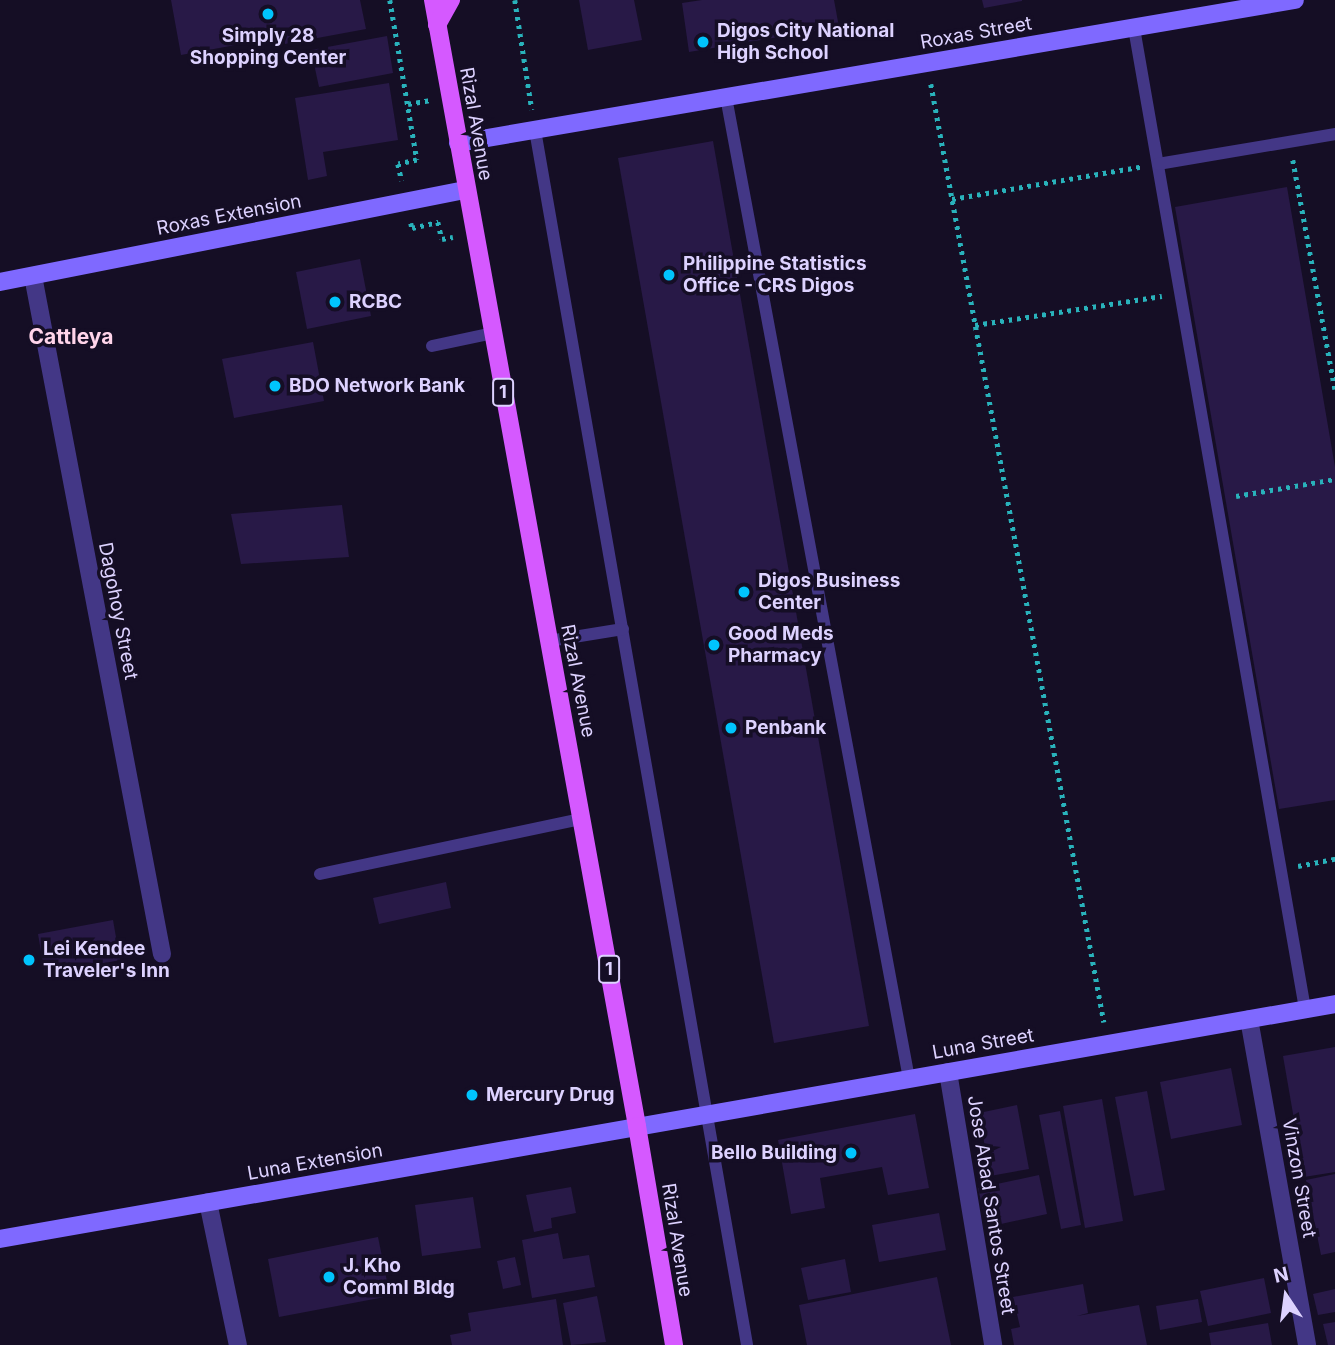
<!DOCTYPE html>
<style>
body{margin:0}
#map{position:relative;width:1335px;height:1345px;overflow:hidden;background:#150e25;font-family:Inter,sans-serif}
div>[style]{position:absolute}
.building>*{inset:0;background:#281947}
.path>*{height:4.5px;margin-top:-2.25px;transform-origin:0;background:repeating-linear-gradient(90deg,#29b2bb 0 3.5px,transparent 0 8.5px)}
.lane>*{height:12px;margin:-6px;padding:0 6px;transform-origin:6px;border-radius:6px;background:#433786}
.street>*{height:18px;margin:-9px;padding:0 9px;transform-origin:9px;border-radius:9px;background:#433786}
.secondary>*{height:18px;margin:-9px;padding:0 9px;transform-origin:9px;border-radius:9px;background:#7f69ff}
.primary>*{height:18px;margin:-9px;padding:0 9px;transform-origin:9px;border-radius:9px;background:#d559ff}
.dots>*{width:19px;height:19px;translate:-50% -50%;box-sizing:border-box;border:4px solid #150e25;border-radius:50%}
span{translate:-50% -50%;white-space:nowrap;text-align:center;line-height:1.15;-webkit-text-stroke:7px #150e25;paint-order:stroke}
.shield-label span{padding:2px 5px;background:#150e25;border:2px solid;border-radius:5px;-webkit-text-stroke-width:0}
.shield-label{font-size:18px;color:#ddd2ff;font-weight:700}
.poi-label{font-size:19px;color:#ddd2ff;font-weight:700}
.left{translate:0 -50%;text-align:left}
.right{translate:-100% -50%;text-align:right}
.street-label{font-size:19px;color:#ddd2ff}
.neighbourhood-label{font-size:21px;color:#ffd4ea;font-weight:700}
.north{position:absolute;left:1251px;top:1261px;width:70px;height:70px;-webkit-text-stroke:5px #150e25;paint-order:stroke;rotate:347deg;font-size:19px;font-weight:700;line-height:28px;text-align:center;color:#ddd2ff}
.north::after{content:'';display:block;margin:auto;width:24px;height:32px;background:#ddd2ff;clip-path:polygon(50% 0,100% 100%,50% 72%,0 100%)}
</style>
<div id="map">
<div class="building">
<i style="clip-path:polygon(171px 0,360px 0,366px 29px,285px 44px,284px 36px,181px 55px)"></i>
<i style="clip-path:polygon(579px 0,634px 0,642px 40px,588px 50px)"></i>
<i style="clip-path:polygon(702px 0,834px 0,839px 27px,689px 52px,682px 3px)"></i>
<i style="clip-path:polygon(982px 0,1022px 0,1022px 1px,984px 8px)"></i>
<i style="clip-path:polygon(387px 36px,393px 73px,319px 87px,311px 50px)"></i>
<i style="clip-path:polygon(389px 83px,398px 140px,323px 152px,327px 176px,308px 180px,295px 98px)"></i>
<i style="clip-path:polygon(713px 141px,869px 1026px,774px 1043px,618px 158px)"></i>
<i style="clip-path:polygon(1287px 187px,1335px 467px,1335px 800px,1279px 809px,1175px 207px)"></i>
<i style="clip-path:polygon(360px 259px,371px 316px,307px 329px,296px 272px)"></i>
<i style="clip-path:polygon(313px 342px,324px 401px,234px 418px,222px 359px)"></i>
<i style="clip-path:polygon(342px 505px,349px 557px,241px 564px,231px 514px)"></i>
<i style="clip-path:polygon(446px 882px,451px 908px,379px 924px,373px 898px)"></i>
<i style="clip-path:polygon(113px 920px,120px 960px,45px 975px,38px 934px)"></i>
<i style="clip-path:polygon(1335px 1047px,1335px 1172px,1304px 1177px,1283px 1056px)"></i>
<i style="clip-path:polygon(1231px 1068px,1242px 1125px,1171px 1139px,1160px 1082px)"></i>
<i style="clip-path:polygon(1147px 1091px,1165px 1190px,1134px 1196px,1115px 1097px)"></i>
<i style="clip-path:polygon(1102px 1099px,1123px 1221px,1085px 1228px,1063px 1106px)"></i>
<i style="clip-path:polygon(1017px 1105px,1029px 1169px,990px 1176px,979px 1113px)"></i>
<i style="clip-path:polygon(1060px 1111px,1081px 1225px,1061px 1229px,1039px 1115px)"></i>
<i style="clip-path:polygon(915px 1114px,929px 1188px,888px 1195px,882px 1167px,820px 1178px,825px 1208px,791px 1214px,778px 1140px)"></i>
<i style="clip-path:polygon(1335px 1174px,1335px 1252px,1321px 1255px,1306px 1180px)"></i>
<i style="clip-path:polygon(1039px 1175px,1047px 1214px,987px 1227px,978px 1188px)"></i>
<i style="clip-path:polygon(571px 1187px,576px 1213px,551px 1218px,552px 1228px,534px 1232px,526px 1195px)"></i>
<i style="clip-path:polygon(473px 1197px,481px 1248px,422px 1256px,415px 1205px)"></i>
<i style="clip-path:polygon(939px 1213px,946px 1250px,879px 1262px,872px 1225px)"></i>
<i style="clip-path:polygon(558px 1233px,563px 1259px,589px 1255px,595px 1287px,532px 1298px,522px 1240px)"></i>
<i style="clip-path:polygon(378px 1237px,390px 1296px,279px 1317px,268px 1259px)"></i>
<i style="clip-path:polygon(515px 1257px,521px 1285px,503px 1289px,497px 1261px)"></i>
<i style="clip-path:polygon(845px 1259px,851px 1292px,808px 1300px,801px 1268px)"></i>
<i style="clip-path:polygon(937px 1277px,951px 1345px,807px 1345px,799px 1305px)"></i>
<i style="clip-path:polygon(1264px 1278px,1271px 1313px,1208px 1326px,1200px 1291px)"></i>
<i style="clip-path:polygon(1083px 1284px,1088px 1313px,1077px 1316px,1139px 1305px,1147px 1345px,1014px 1345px,1011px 1329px,1020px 1327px,1013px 1297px)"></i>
<i style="clip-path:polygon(1335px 1289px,1335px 1312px,1318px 1315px,1313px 1294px)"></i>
<i style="clip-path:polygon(597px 1296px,606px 1342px,571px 1345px,563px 1303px)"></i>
<i style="clip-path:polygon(556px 1299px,563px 1345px,452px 1345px,450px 1335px,471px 1331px,468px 1313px)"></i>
<i style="clip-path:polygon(1198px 1299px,1202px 1322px,1160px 1330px,1156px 1306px)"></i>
<i style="clip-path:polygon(1335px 1322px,1335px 1345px,1328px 1345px,1323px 1324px)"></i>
<i style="clip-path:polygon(1268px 1323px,1272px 1345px,1211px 1345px,1209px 1333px)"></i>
</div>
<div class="path">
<i style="left:390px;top:0;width:162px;rotate:80.4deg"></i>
<i style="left:417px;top:160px;width:19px;rotate:168deg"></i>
<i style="left:398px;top:164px;width:17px;rotate:77deg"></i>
<i style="left:515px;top:0;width:111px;rotate:81.2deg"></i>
<i style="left:931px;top:84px;width:954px;rotate:79.55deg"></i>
<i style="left:408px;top:104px;width:23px;rotate:-10deg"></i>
<i style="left:1293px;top:160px;width:233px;rotate:79.6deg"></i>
<i style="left:952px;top:199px;width:191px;rotate:-9.7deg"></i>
<i style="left:411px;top:223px;width:5px;rotate:79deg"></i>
<i style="left:412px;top:228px;width:27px;rotate:-13deg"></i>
<i style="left:438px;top:222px;width:17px;rotate:77deg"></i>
<i style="left:442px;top:239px;width:11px;rotate:-10deg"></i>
<i style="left:975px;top:325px;width:189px;rotate:-8.8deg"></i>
<i style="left:1236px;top:496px;width:100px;rotate:-9.7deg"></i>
<i style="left:1298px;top:866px;width:38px;rotate:-11deg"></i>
</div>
<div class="lane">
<i style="left:1134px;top:28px;width:996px;rotate:80.11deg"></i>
<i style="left:726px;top:97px;width:999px;rotate:79.44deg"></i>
<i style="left:535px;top:130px;width:1233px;rotate:80.1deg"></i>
<i style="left:1158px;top:164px;width:180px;rotate:-9.6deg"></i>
<i style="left:432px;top:346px;width:62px;rotate:-12deg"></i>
<i style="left:549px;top:641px;width:75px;rotate:-9.2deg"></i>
<i style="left:320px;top:874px;width:267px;rotate:-11.9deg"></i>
</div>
<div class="street">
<i style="left:33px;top:276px;width:690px;rotate:79.23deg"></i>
<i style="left:1249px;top:1019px;width:331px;rotate:79.9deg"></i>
<i style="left:948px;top:1072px;width:277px;rotate:80.6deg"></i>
<i style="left:208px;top:1202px;width:146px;rotate:78.2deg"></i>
</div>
<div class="secondary">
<i style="left:458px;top:143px;width:849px;rotate:-9.7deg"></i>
<i style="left:0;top:282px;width:475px;rotate:-11.2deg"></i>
<i style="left:0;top:1239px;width:1356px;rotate:-9.98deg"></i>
</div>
<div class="primary">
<i style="left:433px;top:0;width:1144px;rotate:79.73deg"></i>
<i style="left:637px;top:1126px;width:222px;rotate:80.4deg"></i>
<i style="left:437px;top:25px;width:29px;rotate:-61deg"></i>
</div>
<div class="dots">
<i style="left:268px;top:14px;background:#00c4fd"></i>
<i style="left:703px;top:42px;background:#00c4fd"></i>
<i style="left:669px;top:275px;background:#00c4fd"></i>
<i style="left:335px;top:302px;background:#00c4fd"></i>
<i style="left:275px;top:386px;background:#00c4fd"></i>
<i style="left:744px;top:592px;background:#00c4fd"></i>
<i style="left:714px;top:645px;background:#00c4fd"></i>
<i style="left:731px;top:728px;background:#00c4fd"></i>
<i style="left:29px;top:960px;background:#00c4fd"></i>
<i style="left:472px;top:1095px;background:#00c4fd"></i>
<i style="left:851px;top:1153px;background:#00c4fd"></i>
<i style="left:329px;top:1277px;background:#00c4fd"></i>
</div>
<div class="shield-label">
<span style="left:503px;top:392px">1</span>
<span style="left:609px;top:969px">1</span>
</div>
<div class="poi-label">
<span class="left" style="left:717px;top:42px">Digos City National<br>High School</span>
<span style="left:268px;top:47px">Simply 28<br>Shopping Center</span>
<span class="left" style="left:683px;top:275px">Philippine Statistics<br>Office - CRS Digos</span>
<span class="left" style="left:349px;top:302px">RCBC</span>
<span class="left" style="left:289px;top:386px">BDO Network Bank</span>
<span class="left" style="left:758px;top:592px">Digos Business<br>Center</span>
<span class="left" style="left:728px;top:645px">Good Meds<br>Pharmacy</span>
<span class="left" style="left:745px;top:728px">Penbank</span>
<span class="left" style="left:43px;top:960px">Lei Kendee<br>Traveler's Inn</span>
<span class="left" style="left:486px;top:1095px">Mercury Drug</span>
<span class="right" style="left:837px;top:1153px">Bello Building</span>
<span class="left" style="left:343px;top:1277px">J. Kho<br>Comml Bldg</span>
</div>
<div class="street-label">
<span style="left:976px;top:33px;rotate:-10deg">Roxas Street</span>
<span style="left:476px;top:124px;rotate:80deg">Rizal Avenue</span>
<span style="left:229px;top:215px;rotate:-11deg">Roxas Extension</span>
<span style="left:118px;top:611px;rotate:79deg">Dagohoy Street</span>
<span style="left:578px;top:681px;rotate:79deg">Rizal Avenue</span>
<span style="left:983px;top:1044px;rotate:-10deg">Luna Street</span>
<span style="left:315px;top:1162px;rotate:-10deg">Luna Extension</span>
<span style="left:1299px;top:1178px;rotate:80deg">Vinzon Street</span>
<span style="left:991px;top:1205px;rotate:81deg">Jose Abad Santos Street</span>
<span style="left:677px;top:1240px;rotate:81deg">Rizal Avenue</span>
</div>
<div class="neighbourhood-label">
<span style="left:71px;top:337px">Cattleya</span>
</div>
<div class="north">N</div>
</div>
